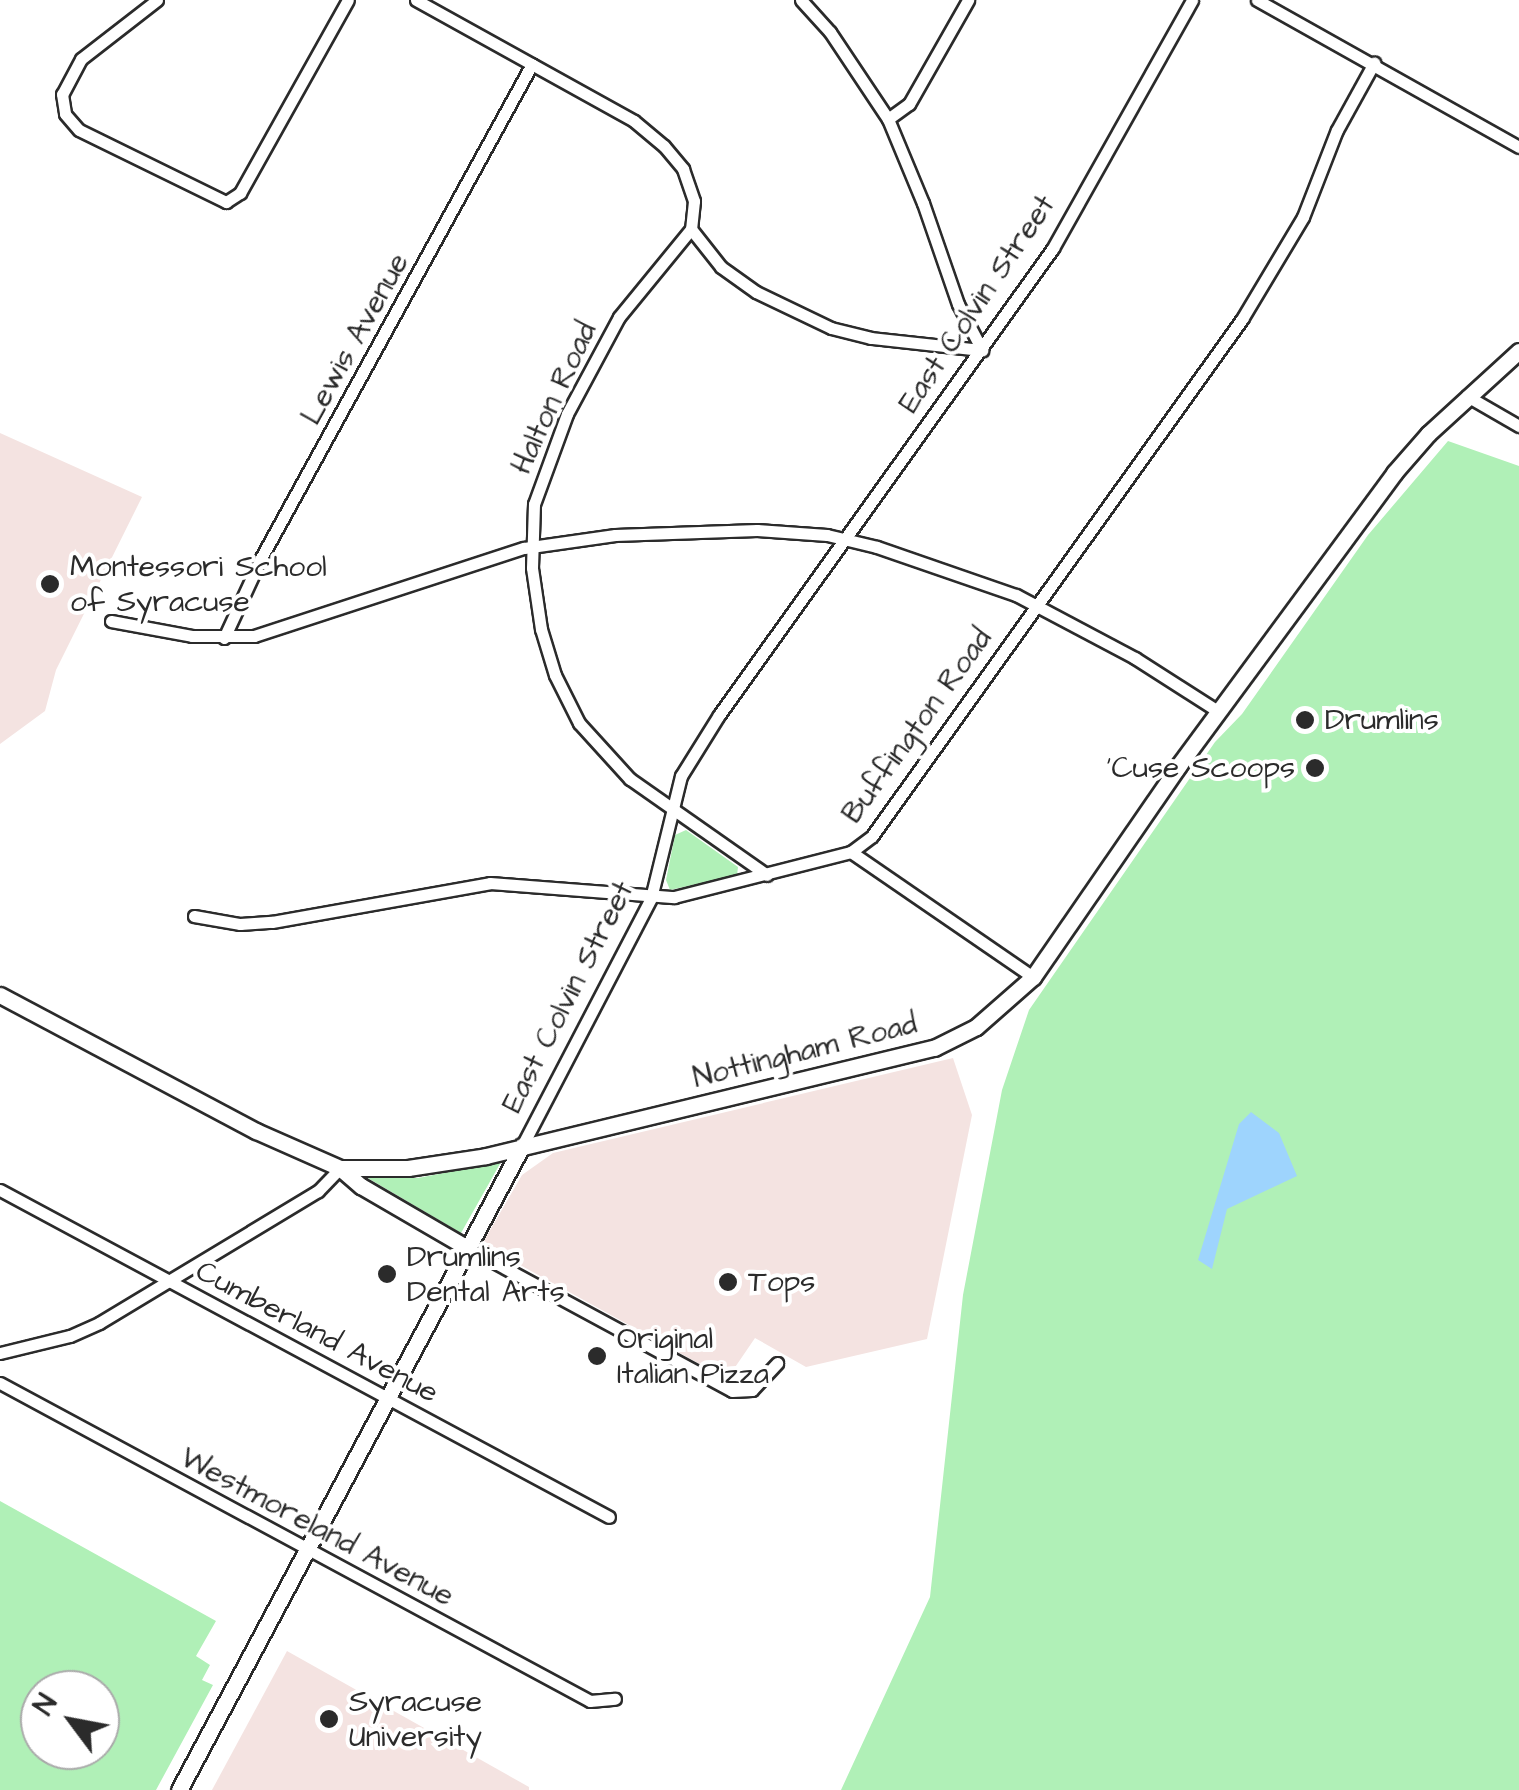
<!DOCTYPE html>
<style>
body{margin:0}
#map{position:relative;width:1519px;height:1790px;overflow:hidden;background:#fff;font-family:"Architects Daughter",sans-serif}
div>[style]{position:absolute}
.built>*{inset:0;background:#f4e3e1}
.green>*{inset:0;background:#b0f0b7}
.water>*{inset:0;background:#9ed4fd}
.roads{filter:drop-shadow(2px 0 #2b2b2b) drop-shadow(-2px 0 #2b2b2b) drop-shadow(0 2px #2b2b2b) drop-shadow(0 -2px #2b2b2b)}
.street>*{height:11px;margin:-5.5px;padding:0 5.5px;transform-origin:5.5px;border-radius:5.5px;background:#fff}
.secondary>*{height:15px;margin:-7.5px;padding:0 7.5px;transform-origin:7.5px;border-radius:7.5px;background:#fff}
.dots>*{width:28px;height:28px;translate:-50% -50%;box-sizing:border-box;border:5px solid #fff;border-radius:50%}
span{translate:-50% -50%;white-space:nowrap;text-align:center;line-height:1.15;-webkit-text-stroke:8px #fff;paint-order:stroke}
.street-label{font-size:30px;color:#2b2b2b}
.poi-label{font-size:30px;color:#2b2b2b}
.left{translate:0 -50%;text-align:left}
.right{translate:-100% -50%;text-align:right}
.north{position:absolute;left:20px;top:1670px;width:100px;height:100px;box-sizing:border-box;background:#fff;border:2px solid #aaa;border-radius:50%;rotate:302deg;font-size:28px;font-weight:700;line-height:40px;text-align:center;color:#2b2b2b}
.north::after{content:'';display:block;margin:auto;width:35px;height:45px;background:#2b2b2b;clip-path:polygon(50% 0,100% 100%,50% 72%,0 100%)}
</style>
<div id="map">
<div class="built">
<i style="clip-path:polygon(0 433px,142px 497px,56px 670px,45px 711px,0 744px)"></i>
<i style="clip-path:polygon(953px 1058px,972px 1115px,927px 1339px,806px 1367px,755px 1338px,727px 1379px,482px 1244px,522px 1175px,553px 1153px)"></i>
<i style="clip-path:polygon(287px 1651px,529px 1787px,529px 1790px,212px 1790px)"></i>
</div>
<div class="green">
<i style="clip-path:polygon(1448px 441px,1519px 466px,1519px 1790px,841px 1790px,930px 1597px,963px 1295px,1002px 1090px,1029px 1010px,1215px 742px,1242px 714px,1368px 535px)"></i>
<i style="clip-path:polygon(686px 830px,738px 867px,737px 875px,670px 890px,666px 880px,675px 835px)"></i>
<i style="clip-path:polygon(501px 1162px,461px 1233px,366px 1177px,418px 1178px)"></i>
<i style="clip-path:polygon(evenodd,0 1501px,216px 1621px,196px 1656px,210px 1665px,202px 1680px,213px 1685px,156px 1790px,0 1790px,0 1501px,40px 1690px,100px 1690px,100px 1750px,40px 1750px,40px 1690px)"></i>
</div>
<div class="water">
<i style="clip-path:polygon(1251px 1112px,1279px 1133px,1297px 1176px,1227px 1209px,1212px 1269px,1198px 1260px,1239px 1124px)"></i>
</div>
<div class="roads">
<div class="street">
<i style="left:157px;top:0;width:96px;rotate:142.2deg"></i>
<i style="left:81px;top:59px;width:40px;rotate:118deg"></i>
<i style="left:62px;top:94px;width:20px;rotate:81deg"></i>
<i style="left:65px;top:114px;width:21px;rotate:49deg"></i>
<i style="left:79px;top:130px;width:164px;rotate:26.1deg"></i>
<i style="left:226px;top:202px;width:17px;rotate:-33deg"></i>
<i style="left:240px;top:193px;width:221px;rotate:-60.8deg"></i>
<i style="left:416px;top:0;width:249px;rotate:29deg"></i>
<i style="left:634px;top:121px;width:39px;rotate:40deg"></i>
<i style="left:664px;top:146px;width:30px;rotate:50deg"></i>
<i style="left:683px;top:169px;width:34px;rotate:71deg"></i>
<i style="left:694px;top:201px;width:28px;rotate:96deg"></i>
<i style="left:691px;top:229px;width:48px;rotate:51.7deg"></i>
<i style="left:721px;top:267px;width:43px;rotate:35.5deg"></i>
<i style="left:756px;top:292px;width:83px;rotate:25.6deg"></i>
<i style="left:831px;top:328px;width:41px;rotate:14deg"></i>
<i style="left:871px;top:338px;width:112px;rotate:6.2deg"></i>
<i style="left:801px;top:0;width:43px;rotate:47.8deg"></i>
<i style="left:830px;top:32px;width:105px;rotate:56.3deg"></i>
<i style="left:888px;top:119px;width:91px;rotate:67.4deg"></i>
<i style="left:923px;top:203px;width:107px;rotate:70.9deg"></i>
<i style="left:958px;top:304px;width:52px;rotate:62.4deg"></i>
<i style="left:1257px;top:0;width:300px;rotate:29.3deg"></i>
<i style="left:888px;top:119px;width:26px;rotate:-36deg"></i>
<i style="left:909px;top:104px;width:120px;rotate:-60.4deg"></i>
<i style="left:691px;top:229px;width:114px;rotate:129.3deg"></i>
<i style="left:619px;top:317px;width:110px;rotate:118.2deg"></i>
<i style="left:567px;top:414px;width:96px;rotate:110.1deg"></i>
<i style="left:534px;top:504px;width:64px;rotate:91.8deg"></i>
<i style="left:532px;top:568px;width:62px;rotate:81.6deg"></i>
<i style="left:541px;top:629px;width:48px;rotate:73.1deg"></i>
<i style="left:555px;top:675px;width:54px;rotate:63.4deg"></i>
<i style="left:579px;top:723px;width:76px;rotate:47.7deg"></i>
<i style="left:630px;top:779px;width:167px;rotate:35deg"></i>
<i style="left:1467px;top:396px;width:60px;rotate:30deg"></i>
<i style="left:111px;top:621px;width:82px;rotate:10.5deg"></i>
<i style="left:192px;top:636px;width:62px"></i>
<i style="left:254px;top:636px;width:284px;rotate:-18.1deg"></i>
<i style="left:524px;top:548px;width:92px;rotate:-8.1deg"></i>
<i style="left:615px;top:535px;width:142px;rotate:-2deg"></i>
<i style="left:757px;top:530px;width:70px;rotate:4.1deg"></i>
<i style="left:827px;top:535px;width:51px;rotate:13.5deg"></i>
<i style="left:877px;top:547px;width:147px;rotate:19.1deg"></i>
<i style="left:1016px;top:595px;width:135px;rotate:27.9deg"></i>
<i style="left:1135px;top:658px;width:98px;rotate:32.6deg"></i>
<i style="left:224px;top:638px;width:88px;rotate:-65.2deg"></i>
<i style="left:261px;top:558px;width:563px;rotate:-61.25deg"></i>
<i style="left:851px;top:852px;width:221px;rotate:34.5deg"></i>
<i style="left:194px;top:916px;width:47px;rotate:9.9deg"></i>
<i style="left:240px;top:924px;width:32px;rotate:-4deg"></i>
<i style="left:272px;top:922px;width:221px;rotate:-10.1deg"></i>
<i style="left:490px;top:883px;width:185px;rotate:4.4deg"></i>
<i style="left:674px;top:897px;width:183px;rotate:-14.3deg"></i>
<i style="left:851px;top:852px;width:26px;rotate:-37deg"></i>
<i style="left:872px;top:836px;width:636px;rotate:-54.41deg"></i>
<i style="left:1242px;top:319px;width:119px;rotate:-59.1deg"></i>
<i style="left:1303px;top:217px;width:93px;rotate:-68.7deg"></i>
<i style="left:1337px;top:130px;width:77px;rotate:-61.1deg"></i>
<i style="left:522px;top:1146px;width:280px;rotate:-62.5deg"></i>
<i style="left:651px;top:898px;width:126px;rotate:-76.2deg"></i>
<i style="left:681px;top:776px;width:72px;rotate:-58.1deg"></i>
<i style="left:719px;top:715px;width:574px;rotate:-54.43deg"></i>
<i style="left:1053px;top:248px;width:284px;rotate:-60.7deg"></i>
<i style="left:0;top:1190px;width:691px;rotate:28.23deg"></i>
<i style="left:466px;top:1247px;width:302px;rotate:28.4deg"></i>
<i style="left:732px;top:1391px;width:20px;rotate:-3deg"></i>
<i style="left:752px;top:1390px;width:37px;rotate:-47deg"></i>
<i style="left:0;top:1353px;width:72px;rotate:-13.7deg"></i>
<i style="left:70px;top:1336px;width:32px;rotate:-24deg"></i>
<i style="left:99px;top:1323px;width:256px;rotate:-31.1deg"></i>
<i style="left:318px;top:1191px;width:32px;rotate:-46deg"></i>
<i style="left:0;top:1383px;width:670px;rotate:28.32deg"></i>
<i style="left:590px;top:1701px;width:25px;rotate:-5deg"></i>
</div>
<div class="secondary">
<i style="left:0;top:995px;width:290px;rotate:28deg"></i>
<i style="left:256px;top:1131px;width:92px;rotate:23.8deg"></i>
<i style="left:340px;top:1168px;width:68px"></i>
<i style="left:408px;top:1168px;width:79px;rotate:-8.7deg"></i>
<i style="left:486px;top:1156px;width:461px;rotate:-13.6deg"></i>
<i style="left:934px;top:1048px;width:47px;rotate:-26.6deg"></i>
<i style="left:976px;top:1027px;width:76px;rotate:-41.3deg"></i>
<i style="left:1033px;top:977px;width:257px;rotate:-55.4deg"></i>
<i style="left:1179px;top:765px;width:363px;rotate:-53.6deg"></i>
<i style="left:1394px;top:473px;width:52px;rotate:-48.9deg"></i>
<i style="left:1428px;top:434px;width:123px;rotate:-42.4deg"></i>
<i style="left:340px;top:1168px;width:28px;rotate:41deg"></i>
<i style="left:361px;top:1186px;width:121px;rotate:30.2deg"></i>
<i style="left:179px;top:1790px;width:730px;rotate:-61.96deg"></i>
</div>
</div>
<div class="dots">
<i style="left:50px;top:584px;background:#2b2b2b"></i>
<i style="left:1305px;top:720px;background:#2b2b2b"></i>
<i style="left:1315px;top:768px;background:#2b2b2b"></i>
<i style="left:387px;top:1274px;background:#2b2b2b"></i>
<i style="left:728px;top:1282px;background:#2b2b2b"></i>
<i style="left:597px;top:1356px;background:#2b2b2b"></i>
<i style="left:329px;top:1719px;background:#2b2b2b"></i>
</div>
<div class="street-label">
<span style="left:977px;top:304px;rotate:-56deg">East Colvin Street</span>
<span style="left:355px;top:339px;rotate:-61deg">Lewis Avenue</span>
<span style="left:554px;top:398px;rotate:-65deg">Halton Road</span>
<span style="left:917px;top:726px;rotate:-54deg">Buffington Road</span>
<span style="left:568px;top:997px;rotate:-63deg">East Colvin Street</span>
<span style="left:805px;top:1051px;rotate:-14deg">Nottingham Road</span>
<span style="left:317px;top:1332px;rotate:28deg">Cumberland Avenue</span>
<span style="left:317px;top:1527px;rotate:28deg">Westmoreland Avenue</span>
</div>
<div class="poi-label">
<span class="left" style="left:70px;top:584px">Montessori School<br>of Syracuse</span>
<span class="left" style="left:1325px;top:720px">Drumlins</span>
<span class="right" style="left:1295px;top:768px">'Cuse Scoops</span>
<span class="left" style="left:407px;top:1274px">Drumlins<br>Dental Arts</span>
<span class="left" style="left:748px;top:1282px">Tops</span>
<span class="left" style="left:617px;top:1356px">Original<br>Italian Pizza</span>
<span class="left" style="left:349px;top:1719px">Syracuse<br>University</span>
</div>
<div class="north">N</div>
</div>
